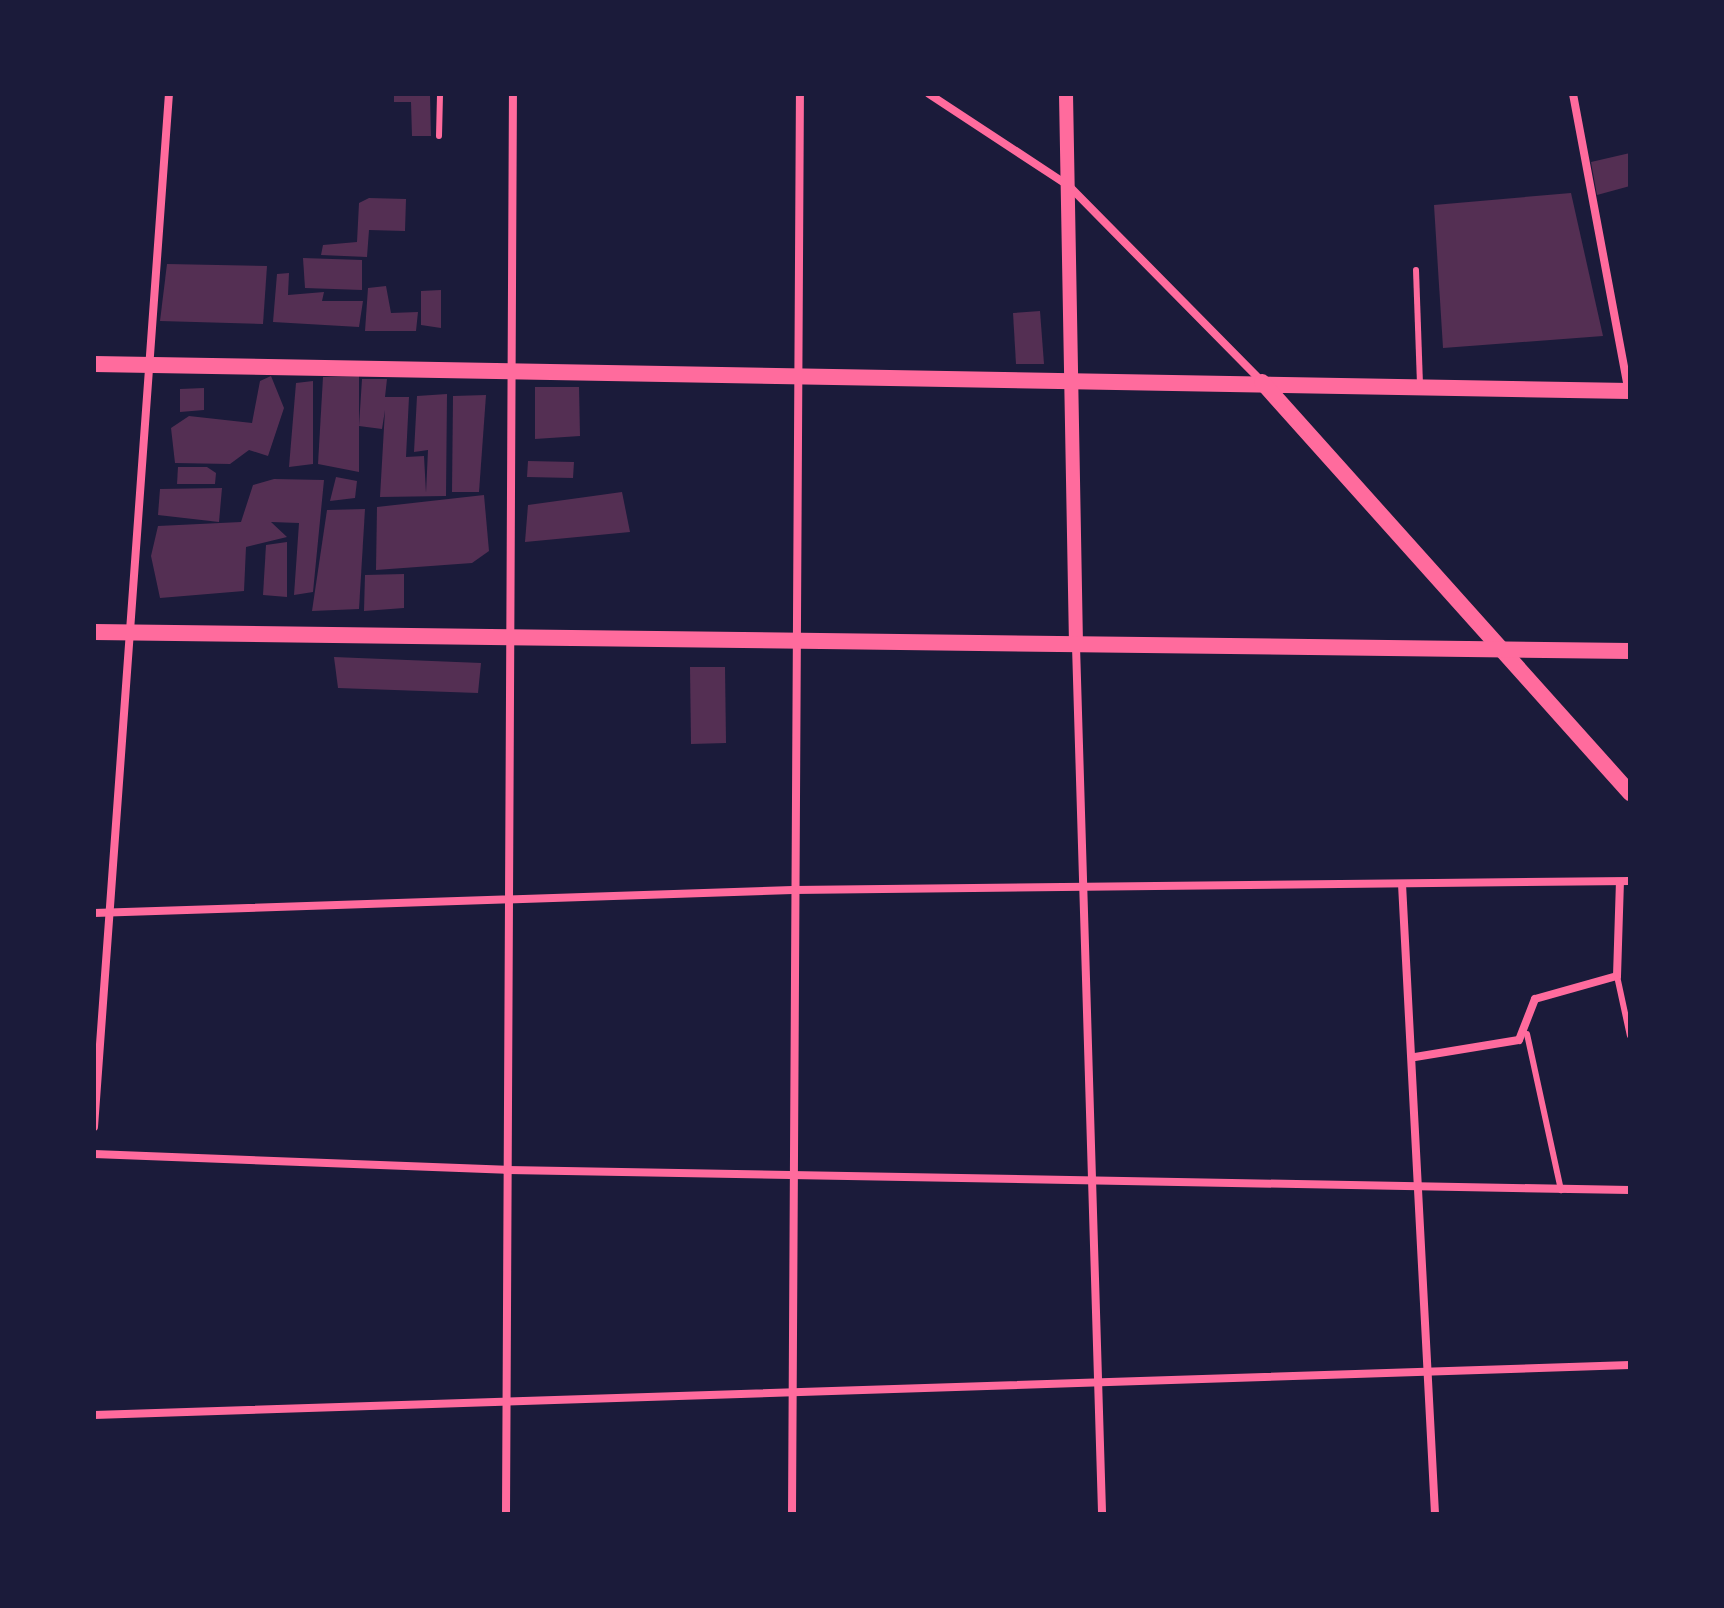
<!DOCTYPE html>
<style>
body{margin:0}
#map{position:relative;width:1724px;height:1608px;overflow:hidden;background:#1b1b3a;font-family:Lato,sans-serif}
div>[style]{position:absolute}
.building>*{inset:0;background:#542f53}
.service>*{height:6px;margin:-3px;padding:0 3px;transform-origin:3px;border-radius:3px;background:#ff6b9d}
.minor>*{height:8px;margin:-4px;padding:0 4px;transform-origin:4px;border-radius:4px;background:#ff6b9d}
.tertiary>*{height:14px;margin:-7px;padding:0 7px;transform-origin:7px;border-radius:7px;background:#ff6b9d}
.secondary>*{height:16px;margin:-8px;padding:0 8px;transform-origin:8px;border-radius:8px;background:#ff6b9d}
span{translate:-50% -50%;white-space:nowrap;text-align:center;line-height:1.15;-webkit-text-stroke:6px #1b1b3a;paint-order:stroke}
.frame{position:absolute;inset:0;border:96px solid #1b1b3a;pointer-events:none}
</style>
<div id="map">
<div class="building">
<i style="clip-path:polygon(394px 94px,430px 94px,431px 136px,412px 136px,411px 102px,394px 102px)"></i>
<i style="clip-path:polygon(1630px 153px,1630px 186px,1597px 195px,1591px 162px)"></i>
<i style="clip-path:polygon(1571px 193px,1603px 336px,1443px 348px,1434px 205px)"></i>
<i style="clip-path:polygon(369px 198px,406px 199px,405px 231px,369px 230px,367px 257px,321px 255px,323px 245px,357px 242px,359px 203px)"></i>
<i style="clip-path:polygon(303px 258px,362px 260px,362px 290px,305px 288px)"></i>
<i style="clip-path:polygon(167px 264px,267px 266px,263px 324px,160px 321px)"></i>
<i style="clip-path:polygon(289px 273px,288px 295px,324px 292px,322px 301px,363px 301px,359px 327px,273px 322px,277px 274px)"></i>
<i style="clip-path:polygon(386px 286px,391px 313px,418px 312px,416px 331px,365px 331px,368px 288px)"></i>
<i style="clip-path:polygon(441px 290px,441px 328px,421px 325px,421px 291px)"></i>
<i style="clip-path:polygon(1040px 311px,1044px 364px,1016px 364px,1013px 313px)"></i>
<i style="clip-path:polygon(271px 376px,284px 408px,268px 456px,249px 450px,230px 464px,175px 463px,171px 428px,189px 416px,252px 423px,260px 381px)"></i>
<i style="clip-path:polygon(359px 376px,359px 472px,318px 464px,323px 377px)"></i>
<i style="clip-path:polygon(362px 379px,387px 379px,385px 397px,409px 397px,406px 457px,424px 456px,426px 493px,428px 450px,414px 452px,417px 396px,447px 394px,446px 496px,380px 497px,385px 410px,382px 429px,359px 426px)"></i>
<i style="clip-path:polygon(313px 381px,313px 464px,289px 467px,296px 383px)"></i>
<i style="clip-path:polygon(535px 387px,579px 387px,580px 436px,535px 439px)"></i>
<i style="clip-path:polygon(204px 388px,204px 410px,180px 412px,180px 389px)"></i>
<i style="clip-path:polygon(486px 395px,479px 492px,452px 492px,453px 396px)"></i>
<i style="clip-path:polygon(528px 461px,574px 462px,573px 478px,527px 477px)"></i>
<i style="clip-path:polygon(178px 467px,207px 467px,216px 473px,215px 484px,177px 484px)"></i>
<i style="clip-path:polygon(336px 477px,357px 481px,355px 498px,330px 501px)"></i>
<i style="clip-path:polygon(274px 479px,324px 480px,313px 592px,294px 595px,299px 523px,271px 522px,287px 537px,246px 547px,244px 591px,160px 598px,151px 556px,158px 526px,241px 522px,253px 485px)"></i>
<i style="clip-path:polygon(222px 488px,219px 522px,158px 515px,160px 489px)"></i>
<i style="clip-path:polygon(622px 492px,630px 532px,525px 542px,528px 505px)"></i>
<i style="clip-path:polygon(484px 495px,489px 551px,472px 563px,376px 570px,377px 507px)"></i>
<i style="clip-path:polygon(365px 509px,359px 609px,312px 611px,327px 510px)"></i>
<i style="clip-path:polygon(287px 542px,287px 597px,263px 595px,266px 545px)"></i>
<i style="clip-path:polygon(404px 574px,404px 608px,364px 611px,365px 575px)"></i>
<i style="clip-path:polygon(334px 657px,481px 663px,478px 693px,338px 688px)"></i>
<i style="clip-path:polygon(690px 667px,725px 667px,726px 743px,691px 744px)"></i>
</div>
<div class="service">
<i style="left:439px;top:136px;width:42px;rotate:-88.6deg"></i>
<i style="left:1416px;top:270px;width:117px;rotate:88deg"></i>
<i style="left:1617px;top:976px;width:61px;rotate:77.8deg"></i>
<i style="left:1527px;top:1034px;width:160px;rotate:77.7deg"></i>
</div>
<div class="minor">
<i style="left:929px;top:94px;width:168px;rotate:33.3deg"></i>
<i style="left:1069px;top:186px;width:275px;rotate:45.4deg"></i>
<i style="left:1573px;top:94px;width:304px;rotate:79.4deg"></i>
<i style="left:1076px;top:646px;width:868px;rotate:88.28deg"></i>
<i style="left:1402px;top:884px;width:631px;rotate:87deg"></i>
<i style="left:94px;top:913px;width:699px;rotate:-1.88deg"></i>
<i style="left:793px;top:890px;width:837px;rotate:-0.62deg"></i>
<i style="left:1415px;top:1057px;width:105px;rotate:-9.3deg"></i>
<i style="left:1519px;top:1040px;width:44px;rotate:-68.7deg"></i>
<i style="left:1535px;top:999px;width:85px;rotate:-15.7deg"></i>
<i style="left:1617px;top:976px;width:94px;rotate:-88.2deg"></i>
<i style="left:94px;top:1127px;width:1036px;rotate:-85.85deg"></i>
<i style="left:94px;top:1154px;width:412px;rotate:2.2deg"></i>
<i style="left:506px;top:1170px;width:1124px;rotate:1.02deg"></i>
<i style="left:94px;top:1415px;width:1537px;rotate:-1.86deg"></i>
<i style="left:506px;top:1514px;width:1420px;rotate:-89.72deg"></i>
<i style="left:792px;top:1514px;width:1420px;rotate:-89.68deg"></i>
</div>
<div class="tertiary">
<i style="left:1066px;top:94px;width:552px;rotate:88.96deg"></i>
</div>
<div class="secondary">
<i style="left:94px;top:364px;width:1536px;rotate:1.01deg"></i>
<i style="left:1262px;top:382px;width:552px;rotate:48.16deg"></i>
<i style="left:94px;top:632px;width:1536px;rotate:0.71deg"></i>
</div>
<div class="frame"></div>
</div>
